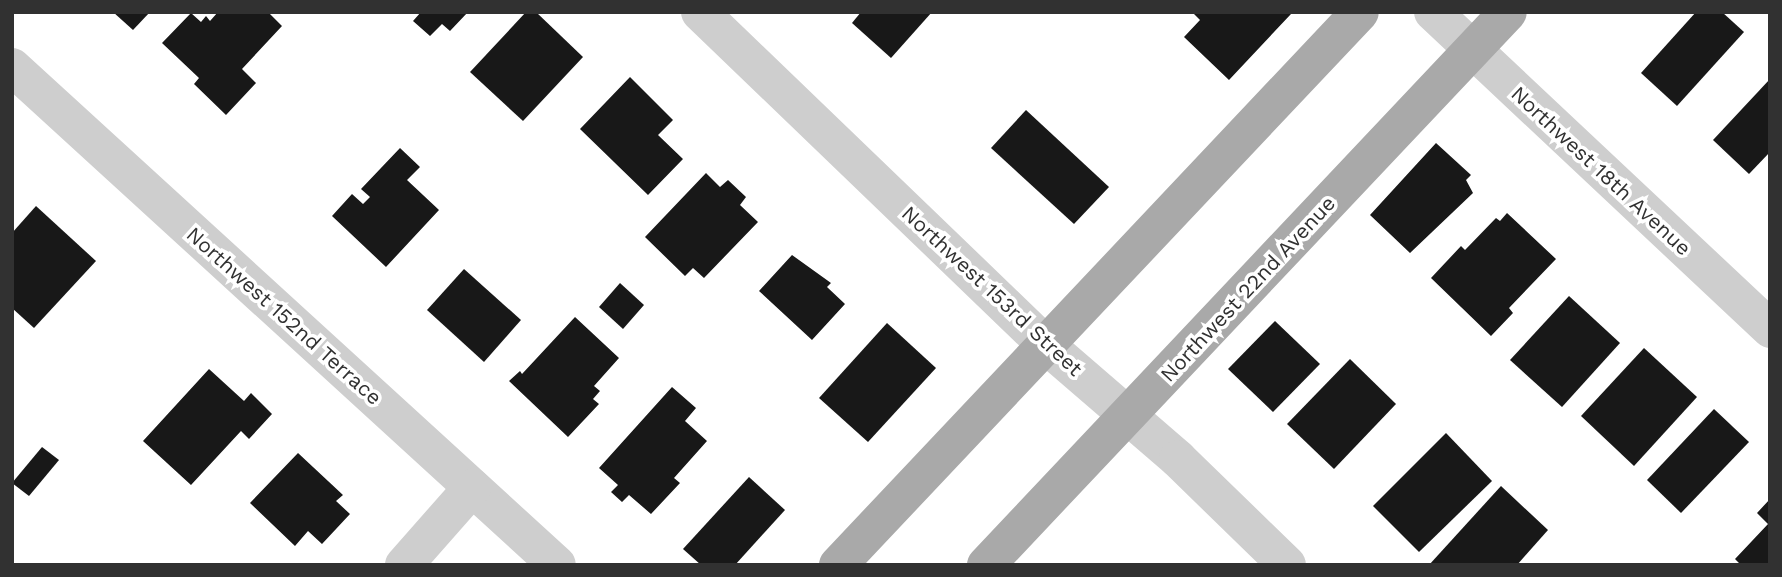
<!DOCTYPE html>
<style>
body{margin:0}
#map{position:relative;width:1782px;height:577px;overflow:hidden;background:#fff;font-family:"Work Sans",sans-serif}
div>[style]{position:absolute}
.building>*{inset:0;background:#181818}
.minor>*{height:38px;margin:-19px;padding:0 19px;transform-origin:19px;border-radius:19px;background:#cecece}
.major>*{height:38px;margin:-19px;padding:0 19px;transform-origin:19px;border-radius:19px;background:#a9a9a9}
span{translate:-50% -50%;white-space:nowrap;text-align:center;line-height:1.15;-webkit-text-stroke:7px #fff;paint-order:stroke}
.street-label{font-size:21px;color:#313131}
.frame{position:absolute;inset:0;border:14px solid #313131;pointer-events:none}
</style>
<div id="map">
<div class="building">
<i style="clip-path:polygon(113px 12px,150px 12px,133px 30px)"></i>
<i style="clip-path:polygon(218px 12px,268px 12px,282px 26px,242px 69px,256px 83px,226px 115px,194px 84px,199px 78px,162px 43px,191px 13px,201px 22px,206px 16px,210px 21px)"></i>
<i style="clip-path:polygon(421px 12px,468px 12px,450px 31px,442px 24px,430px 36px,413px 21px)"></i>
<i style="clip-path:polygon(526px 12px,536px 12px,583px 57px,523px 121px,470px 72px)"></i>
<i style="clip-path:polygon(861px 12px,932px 12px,891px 58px,852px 23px)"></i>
<i style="clip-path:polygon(1192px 12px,1290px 12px,1291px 14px,1229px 80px,1184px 37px,1200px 20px)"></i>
<i style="clip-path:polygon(1696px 12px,1722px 12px,1744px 32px,1677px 106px,1641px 73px)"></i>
<i style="clip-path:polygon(630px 77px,673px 120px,658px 135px,683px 159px,648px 195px,580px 129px)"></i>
<i style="clip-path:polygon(1770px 79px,1770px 152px,1749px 174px,1713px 140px)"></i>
<i style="clip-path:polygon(1026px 110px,1109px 187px,1074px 224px,991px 148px)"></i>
<i style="clip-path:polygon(1436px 143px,1471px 175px,1466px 180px,1473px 193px,1410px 253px,1370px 215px)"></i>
<i style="clip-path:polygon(400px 148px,420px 167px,407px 180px,439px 210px,386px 267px,332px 216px,352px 194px,363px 204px,370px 197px,361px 189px)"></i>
<i style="clip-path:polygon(706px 173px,720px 187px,728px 180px,746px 197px,740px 205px,758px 222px,704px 278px,693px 268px,685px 276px,645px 237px)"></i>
<i style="clip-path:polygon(36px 206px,96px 261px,34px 328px,12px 308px,12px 233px)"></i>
<i style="clip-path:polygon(1507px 213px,1556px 259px,1509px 308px,1513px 313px,1491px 336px,1431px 278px,1461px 246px,1465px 250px,1496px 218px,1500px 221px)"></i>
<i style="clip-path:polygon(792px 255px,831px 283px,827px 287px,845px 304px,812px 340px,759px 291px)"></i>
<i style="clip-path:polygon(464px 269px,521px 320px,484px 362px,427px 310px)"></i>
<i style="clip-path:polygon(620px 283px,644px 305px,623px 329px,599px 307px)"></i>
<i style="clip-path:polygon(1569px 296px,1620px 343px,1562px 407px,1510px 360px)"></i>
<i style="clip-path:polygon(575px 317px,619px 358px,594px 386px,600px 391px,593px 399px,599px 404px,568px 437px,509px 381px,520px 371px,522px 374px)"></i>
<i style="clip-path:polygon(1275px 321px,1320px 364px,1273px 412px,1228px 369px)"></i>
<i style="clip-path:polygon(887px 323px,936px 368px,868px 442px,819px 398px)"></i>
<i style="clip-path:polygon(1644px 348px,1697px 397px,1634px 466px,1581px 416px)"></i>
<i style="clip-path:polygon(1350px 359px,1396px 404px,1334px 469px,1287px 424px)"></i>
<i style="clip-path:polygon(209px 369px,244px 401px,251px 393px,272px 414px,249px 439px,241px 431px,191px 485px,143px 441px)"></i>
<i style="clip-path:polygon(672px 387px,696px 408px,685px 421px,707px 441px,674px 478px,680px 483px,651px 514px,629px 495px,622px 502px,611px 492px,618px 485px,599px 468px)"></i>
<i style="clip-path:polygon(1714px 409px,1749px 442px,1681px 513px,1647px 480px)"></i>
<i style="clip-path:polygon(1446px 433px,1492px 481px,1419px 552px,1373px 506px)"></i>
<i style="clip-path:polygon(42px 447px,59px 460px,29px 496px,12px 483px)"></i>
<i style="clip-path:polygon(298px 453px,343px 495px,336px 501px,350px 514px,322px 544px,308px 531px,295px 546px,250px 503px)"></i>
<i style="clip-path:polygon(749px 477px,785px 510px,735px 565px,701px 565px,683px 549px)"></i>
<i style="clip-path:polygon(1501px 486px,1548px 530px,1517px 565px,1429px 565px)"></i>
<i style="clip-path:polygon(1770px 499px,1770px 565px,1741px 565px,1735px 559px,1768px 524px,1757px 513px)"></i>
</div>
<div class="minor">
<i style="left:700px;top:12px;width:480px;rotate:43.9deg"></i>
<i style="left:1046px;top:345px;width:174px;rotate:40.8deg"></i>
<i style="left:1178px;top:459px;width:152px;rotate:44.2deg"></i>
<i style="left:1433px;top:12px;width:463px;rotate:43.2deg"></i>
<i style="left:12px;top:67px;width:738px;rotate:42.42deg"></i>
<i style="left:404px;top:565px;width:103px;rotate:-48.6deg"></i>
</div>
<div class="major">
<i style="left:838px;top:565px;width:760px;rotate:-46.65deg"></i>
<i style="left:986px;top:565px;width:760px;rotate:-46.65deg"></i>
</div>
<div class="street-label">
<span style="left:1601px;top:171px;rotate:43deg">Northwest 18th Avenue</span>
<span style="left:1248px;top:289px;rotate:-47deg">Northwest 22nd Avenue</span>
<span style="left:992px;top:291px;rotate:43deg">Northwest 153rd Street</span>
<span style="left:284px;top:316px;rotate:42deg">Northwest 152nd Terrace</span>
</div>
<div class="frame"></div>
</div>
